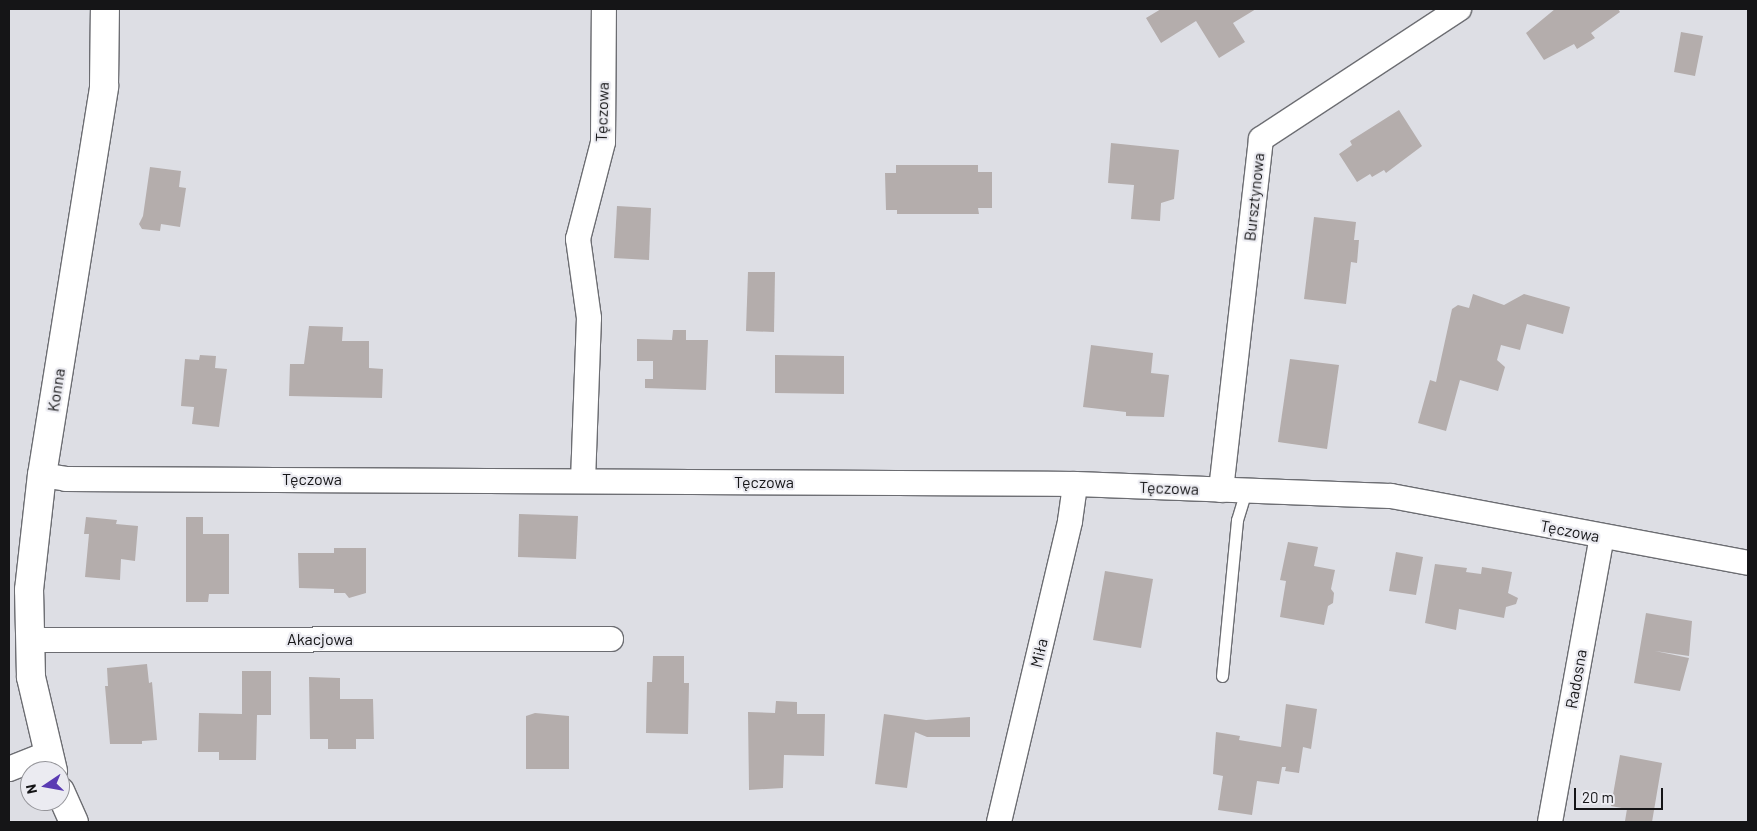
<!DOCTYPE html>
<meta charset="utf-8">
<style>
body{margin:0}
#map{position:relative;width:1757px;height:831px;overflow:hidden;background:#dddee4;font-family:Barlow,sans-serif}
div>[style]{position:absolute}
.building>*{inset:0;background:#b4adac}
.roads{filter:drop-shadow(1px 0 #6c6d72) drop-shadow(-1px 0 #6c6d72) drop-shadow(0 1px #6c6d72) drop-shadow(0 -1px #6c6d72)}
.lane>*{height:11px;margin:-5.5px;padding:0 5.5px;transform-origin:5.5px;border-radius:5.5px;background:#fff}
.street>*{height:24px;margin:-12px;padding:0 12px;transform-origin:12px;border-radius:12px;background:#fff}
.secondary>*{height:28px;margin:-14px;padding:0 14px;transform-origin:14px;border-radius:14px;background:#fff}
span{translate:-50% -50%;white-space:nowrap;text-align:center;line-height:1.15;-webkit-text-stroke:4.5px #ebebf1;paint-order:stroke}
.street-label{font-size:16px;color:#151517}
.frame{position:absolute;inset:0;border:10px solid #151517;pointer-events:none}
.north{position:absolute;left:20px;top:761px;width:50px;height:50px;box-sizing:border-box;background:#ebebf1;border:1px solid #95959a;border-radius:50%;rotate:258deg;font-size:14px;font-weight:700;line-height:20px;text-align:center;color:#151517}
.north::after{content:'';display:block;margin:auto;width:18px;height:22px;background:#5a3bb3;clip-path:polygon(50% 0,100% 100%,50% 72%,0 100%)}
.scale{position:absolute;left:1574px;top:788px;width:89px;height:22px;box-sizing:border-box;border:2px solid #151517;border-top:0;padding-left:6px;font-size:15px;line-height:18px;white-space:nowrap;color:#151517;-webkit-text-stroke:4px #ebebf1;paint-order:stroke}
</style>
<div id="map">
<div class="building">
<i style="clip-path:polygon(1161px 9px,1256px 9px,1233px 23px,1245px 42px,1219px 58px,1196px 21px,1161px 43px,1146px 18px)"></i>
<i style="clip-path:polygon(1555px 9px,1618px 9px,1620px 12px,1591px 33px,1595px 38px,1577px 49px,1574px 44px,1544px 60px,1526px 33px)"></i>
<i style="clip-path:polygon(1681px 32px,1703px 36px,1695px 76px,1674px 72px)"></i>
<i style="clip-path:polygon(1399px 110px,1422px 146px,1386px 173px,1384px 170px,1372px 177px,1370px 174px,1357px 182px,1339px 154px,1352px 145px,1350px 141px)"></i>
<i style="clip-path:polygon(1111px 143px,1179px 150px,1174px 199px,1161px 203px,1160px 221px,1131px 219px,1134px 185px,1108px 183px)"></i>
<i style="clip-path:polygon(896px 165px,978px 165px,978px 172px,992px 172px,992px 208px,978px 208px,979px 214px,897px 214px,897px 210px,886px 210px,885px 173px,896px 173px)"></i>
<i style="clip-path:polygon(150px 167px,181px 171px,179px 187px,186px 188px,180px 227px,161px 224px,160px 231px,142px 229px,139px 224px,143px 216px)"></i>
<i style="clip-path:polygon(617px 206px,651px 208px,649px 260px,614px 258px)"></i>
<i style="clip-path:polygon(1314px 217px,1356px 222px,1354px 240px,1359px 240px,1357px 263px,1351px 262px,1346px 304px,1304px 299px)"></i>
<i style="clip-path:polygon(748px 272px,775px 272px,774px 332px,746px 331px)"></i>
<i style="clip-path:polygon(1473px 294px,1504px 305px,1524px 294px,1570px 307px,1563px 334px,1527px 324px,1520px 350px,1501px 345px,1497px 360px,1505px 367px,1498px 391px,1460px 380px,1446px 431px,1418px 423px,1430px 380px,1436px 382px,1452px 309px,1458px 305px,1469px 308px)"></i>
<i style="clip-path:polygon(309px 326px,343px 327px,342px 341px,369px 341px,369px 368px,383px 369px,382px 398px,289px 396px,290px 364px,304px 364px)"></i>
<i style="clip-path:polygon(673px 330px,686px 330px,686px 340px,708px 340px,706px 390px,645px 388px,645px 379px,653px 379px,653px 361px,637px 361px,637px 339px,672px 340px)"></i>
<i style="clip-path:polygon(1091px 345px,1153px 353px,1151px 373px,1169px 375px,1164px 417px,1126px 416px,1126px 412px,1083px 407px)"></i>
<i style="clip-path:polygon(200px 355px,216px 356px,215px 368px,227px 369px,219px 427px,192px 424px,194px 407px,181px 406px,185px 359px,199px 360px)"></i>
<i style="clip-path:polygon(775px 355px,844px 356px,844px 394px,775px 393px)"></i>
<i style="clip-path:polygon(1290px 359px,1339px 365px,1327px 449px,1278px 442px)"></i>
<i style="clip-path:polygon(519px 514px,578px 516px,576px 559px,518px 557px)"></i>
<i style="clip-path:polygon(86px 517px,117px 520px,116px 524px,138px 526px,135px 561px,121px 559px,120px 580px,85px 577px,89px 534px,84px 534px)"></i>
<i style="clip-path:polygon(186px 517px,203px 517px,203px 534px,229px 534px,229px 594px,209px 594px,208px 602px,186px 602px)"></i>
<i style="clip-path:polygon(1288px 542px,1318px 547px,1314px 566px,1335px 570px,1331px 589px,1334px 593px,1333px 603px,1328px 606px,1324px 625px,1280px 617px,1286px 581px,1280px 580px)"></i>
<i style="clip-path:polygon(334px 548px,366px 548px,366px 593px,349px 598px,345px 593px,334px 593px,334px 589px,299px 588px,298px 553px,334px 553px)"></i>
<i style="clip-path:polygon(1396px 552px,1423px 557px,1416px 595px,1389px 591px)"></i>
<i style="clip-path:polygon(1435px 564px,1467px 568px,1466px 572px,1481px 574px,1482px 567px,1512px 572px,1508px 593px,1518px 598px,1516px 604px,1506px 607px,1504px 618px,1459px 609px,1456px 630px,1425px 623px)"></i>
<i style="clip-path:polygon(1105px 571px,1153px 579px,1141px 648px,1093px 640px)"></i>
<i style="clip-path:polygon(1646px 613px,1692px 621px,1689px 656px,1655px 651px,1689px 658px,1680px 691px,1634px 683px)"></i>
<i style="clip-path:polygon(653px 656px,684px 656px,684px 683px,689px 683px,688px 734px,646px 733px,647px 682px,652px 682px)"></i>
<i style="clip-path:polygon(147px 664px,149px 683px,152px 682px,157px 740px,142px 741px,142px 744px,110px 744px,105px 686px,108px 686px,107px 668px)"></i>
<i style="clip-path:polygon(242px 671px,271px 671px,271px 715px,257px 715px,256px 760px,219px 760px,219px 752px,198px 752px,199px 713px,242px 714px)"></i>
<i style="clip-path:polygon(309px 677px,340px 678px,340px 699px,373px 699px,374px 739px,356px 739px,356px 749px,328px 749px,328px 739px,310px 739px)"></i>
<i style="clip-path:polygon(776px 701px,797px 702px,797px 714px,825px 714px,824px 756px,784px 755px,783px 788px,749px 790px,748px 712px,775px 713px)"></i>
<i style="clip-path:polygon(1286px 704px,1317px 709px,1311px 749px,1303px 747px,1299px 773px,1285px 771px,1286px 767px,1282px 767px,1279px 784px,1257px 781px,1252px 815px,1218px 810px,1223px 776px,1213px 774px,1216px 732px,1240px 736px,1239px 740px,1281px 747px)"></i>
<i style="clip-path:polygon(535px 713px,569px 716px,569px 769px,526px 769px,526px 716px)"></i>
<i style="clip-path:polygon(884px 714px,926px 720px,970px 717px,970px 737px,927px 737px,915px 732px,907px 788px,875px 784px)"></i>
<i style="clip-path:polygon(1620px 755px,1662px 763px,1652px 822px,1625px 821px,1627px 809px,1611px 806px)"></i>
</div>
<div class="roads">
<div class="lane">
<i style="left:1222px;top:676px;width:157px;rotate:-84.5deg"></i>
<i style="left:1237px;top:520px;width:30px;rotate:-73deg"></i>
</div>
<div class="street">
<i style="left:42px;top:475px;width:24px;rotate:9deg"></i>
<i style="left:66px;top:479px;width:1009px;rotate:0.28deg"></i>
<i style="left:1075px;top:484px;width:316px;rotate:2.2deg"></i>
<i style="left:1391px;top:496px;width:363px;rotate:10.6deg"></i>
<i style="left:583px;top:481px;width:163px;rotate:-87.9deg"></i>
<i style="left:589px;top:318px;width:80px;rotate:-97.9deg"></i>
<i style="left:578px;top:239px;width:100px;rotate:-75.5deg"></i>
<i style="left:603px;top:142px;width:133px;rotate:-89.6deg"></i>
<i style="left:1221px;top:490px;width:353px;rotate:-83.5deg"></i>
<i style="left:1261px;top:139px;width:237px;rotate:-33.3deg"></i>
<i style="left:29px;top:640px;width:582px;rotate:-0.1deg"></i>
<i style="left:9px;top:769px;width:40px;rotate:-22deg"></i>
<i style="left:999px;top:822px;width:309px;rotate:-76.7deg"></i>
<i style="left:1070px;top:521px;width:37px;rotate:-82deg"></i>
<i style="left:1550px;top:822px;width:290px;rotate:-79.7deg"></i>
</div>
<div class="secondary">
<i style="left:53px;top:771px;width:97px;rotate:-103.2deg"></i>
<i style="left:31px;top:677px;width:87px;rotate:-91.3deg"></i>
<i style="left:29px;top:590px;width:116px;rotate:-83.6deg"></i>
<i style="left:42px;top:475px;width:394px;rotate:-80.9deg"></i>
<i style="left:104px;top:86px;width:77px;rotate:-89.3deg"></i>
<i style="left:60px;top:791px;width:34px;rotate:66deg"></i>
</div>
</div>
<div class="street-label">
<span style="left:602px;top:112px;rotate:-88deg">Tęczowa</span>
<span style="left:1254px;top:197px;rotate:-84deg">Bursztynowa</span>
<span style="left:56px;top:390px;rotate:-81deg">Konna</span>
<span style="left:312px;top:479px">Tęczowa</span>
<span style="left:764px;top:482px">Tęczowa</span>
<span style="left:1169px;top:488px;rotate:2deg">Tęczowa</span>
<span style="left:1570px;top:531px;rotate:11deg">Tęczowa</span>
<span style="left:320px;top:639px">Akacjowa</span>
<span style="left:1039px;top:653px;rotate:-77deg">Miła</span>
<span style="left:1576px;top:679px;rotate:-80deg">Radosna</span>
</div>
<div class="frame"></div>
<div class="north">N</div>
<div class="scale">20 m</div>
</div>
